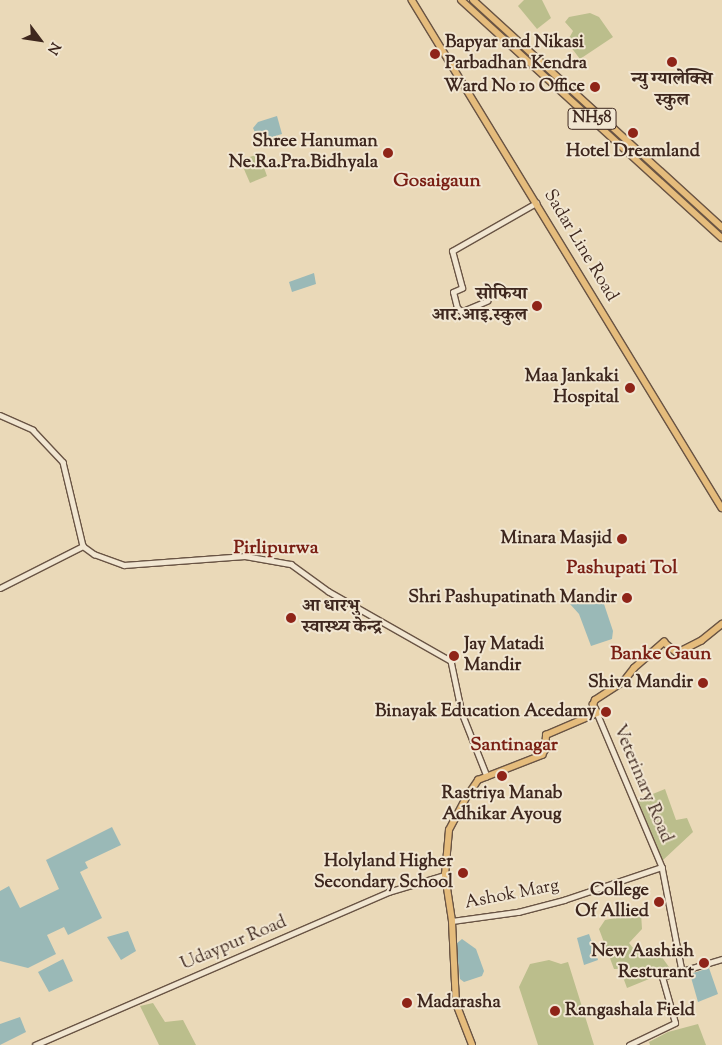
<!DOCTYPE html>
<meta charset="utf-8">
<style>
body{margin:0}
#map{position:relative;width:722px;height:1045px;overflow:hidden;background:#ead9b8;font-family:"Sorts Mill Goudy","Noto Serif Devanagari",serif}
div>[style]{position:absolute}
.green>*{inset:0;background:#bbbe8c}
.water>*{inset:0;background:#9ab9b7}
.roads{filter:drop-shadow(1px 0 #695444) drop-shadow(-1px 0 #695444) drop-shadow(0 1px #695444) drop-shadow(0 -1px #695444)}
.minor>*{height:4.5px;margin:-2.25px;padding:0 2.25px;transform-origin:2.25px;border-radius:2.25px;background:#f1e6d1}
.major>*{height:5.5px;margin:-2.75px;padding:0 2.75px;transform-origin:2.75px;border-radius:2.75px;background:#e5bc7c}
.highway>*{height:6px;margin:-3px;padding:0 3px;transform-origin:3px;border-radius:3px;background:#e5bc7c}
.dots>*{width:14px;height:14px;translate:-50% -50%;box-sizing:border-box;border:2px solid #f1e6d1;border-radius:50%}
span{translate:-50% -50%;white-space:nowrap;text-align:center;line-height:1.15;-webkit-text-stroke:4px #f1e6d1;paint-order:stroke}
.shield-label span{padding:1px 4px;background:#f1e6d1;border:1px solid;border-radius:4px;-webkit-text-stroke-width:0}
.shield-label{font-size:16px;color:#3e271e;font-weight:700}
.poi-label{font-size:18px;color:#3e271e;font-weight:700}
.left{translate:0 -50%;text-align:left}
.right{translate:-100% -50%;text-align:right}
.street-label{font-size:18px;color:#3e271e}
.neighbourhood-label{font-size:19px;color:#7a1f14;font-weight:700}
.north{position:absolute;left:15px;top:15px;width:50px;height:50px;-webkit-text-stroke:4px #f1e6d1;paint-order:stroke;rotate:121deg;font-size:14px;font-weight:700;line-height:20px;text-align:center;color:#3e271e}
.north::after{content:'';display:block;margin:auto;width:18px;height:22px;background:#3e271e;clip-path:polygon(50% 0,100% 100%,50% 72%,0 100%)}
</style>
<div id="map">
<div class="green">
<i style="clip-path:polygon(524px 0,542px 0,551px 18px,537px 29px,518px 6px)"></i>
<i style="clip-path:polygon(590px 13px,599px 17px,613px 37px,580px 59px,567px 42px,573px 31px,565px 22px,569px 17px)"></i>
<i style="clip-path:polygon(259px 154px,267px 176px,250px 183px,240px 160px)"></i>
<i style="clip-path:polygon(665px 789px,676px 820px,687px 818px,693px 832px,662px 861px,638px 800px)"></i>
<i style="clip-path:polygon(641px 913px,642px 929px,629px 943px,633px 948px,659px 953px,671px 970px,627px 988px,620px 969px,614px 969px,599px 929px,605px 920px)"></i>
<i style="clip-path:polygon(549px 960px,561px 964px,568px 962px,594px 1045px,538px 1045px,519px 987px,530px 964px)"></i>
<i style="clip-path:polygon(153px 1003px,165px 1022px,183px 1020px,196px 1045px,159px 1045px,140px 1006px)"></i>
<i style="clip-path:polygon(698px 1024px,706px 1045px,650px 1045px,649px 1042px,668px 1032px)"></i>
</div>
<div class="water">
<i style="clip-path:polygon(277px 116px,282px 134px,259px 141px,253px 128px,258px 122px)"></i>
<i style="clip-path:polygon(314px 273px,316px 284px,292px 292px,289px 282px)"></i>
<i style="clip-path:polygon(594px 594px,603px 601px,613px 631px,612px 639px,591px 646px,579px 614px,570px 604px,573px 599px)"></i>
<i style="clip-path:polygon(112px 827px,121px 845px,85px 862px,88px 868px,80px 872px,102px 918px,68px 935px,64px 927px,47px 935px,56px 954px,28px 968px,0 961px,0 891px,9px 886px,20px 908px,59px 889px,46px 860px)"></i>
<i style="clip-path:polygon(128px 931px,136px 951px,121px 960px,107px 937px)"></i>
<i style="clip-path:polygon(589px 934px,598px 960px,584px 965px,577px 938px)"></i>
<i style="clip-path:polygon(462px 939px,476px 949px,484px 971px,482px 976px,464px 982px,460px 979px,456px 944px)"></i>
<i style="clip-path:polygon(63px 959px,73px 981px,49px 992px,38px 972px)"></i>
<i style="clip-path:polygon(709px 968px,718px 994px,698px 1002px,690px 974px)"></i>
<i style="clip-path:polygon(20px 1017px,26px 1032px,0 1045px,0 1024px)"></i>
</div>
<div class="roads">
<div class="minor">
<i style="left:488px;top:301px;width:28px;rotate:157deg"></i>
<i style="left:462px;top:312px;width:6px;rotate:-141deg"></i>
<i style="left:457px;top:308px;width:16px;rotate:-104deg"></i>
<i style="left:453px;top:292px;width:10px;rotate:-24deg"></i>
<i style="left:462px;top:288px;width:38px;rotate:-105deg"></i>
<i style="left:452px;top:251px;width:97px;rotate:-29.7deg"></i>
<i style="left:0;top:415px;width:36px;rotate:24deg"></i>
<i style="left:33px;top:430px;width:44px;rotate:46.8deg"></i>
<i style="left:63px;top:462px;width:86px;rotate:76.6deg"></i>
<i style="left:83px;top:546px;width:14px;rotate:36deg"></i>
<i style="left:94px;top:554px;width:32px;rotate:20deg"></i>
<i style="left:124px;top:565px;width:121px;rotate:-4.3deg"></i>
<i style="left:245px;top:556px;width:47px;rotate:9.9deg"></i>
<i style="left:291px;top:564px;width:46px;rotate:36.1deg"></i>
<i style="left:328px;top:591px;width:142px;rotate:29.6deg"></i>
<i style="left:451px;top:661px;width:53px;rotate:78.1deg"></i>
<i style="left:462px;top:713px;width:68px;rotate:68.4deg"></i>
<i style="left:0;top:588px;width:93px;rotate:-26.8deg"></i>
<i style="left:597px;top:713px;width:167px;rotate:67.1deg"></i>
<i style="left:662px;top:867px;width:106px;rotate:79.1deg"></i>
<i style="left:452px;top:921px;width:67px;rotate:-7.8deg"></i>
<i style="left:518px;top:912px;width:48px;rotate:-14.6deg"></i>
<i style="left:564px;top:900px;width:103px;rotate:-18.6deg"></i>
<i style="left:35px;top:1045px;width:385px;rotate:-23.4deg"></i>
<i style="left:388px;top:892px;width:59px;rotate:-16.6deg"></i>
<i style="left:629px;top:1045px;width:51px;rotate:-25.6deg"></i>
<i style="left:675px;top:1023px;width:48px;rotate:-105.8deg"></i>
<i style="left:662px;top:977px;width:63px;rotate:-16.7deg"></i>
</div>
<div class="major">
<i style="left:412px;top:0;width:595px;rotate:58.61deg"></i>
<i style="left:472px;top:1045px;width:44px;rotate:-111.3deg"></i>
<i style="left:456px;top:1004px;width:83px;rotate:-92.8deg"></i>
<i style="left:452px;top:921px;width:47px;rotate:-98.7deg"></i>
<i style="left:445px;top:875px;width:45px;rotate:-84.9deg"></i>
<i style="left:449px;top:830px;width:40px;rotate:-62deg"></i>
<i style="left:468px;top:795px;width:18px;rotate:-56deg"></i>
<i style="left:478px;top:780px;width:69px;rotate:-21.3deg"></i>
<i style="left:542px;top:755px;width:6px;rotate:-59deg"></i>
<i style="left:545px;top:750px;width:15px;rotate:-86deg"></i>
<i style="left:546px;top:735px;width:56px;rotate:-23.3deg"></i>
<i style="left:597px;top:713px;width:9px;rotate:-117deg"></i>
<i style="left:593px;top:705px;width:5px;rotate:-68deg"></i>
<i style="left:595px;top:700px;width:35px;rotate:-33deg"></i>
<i style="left:624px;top:681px;width:16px;rotate:-52deg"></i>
<i style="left:634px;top:668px;width:40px;rotate:-41deg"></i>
<i style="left:664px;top:642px;width:17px;rotate:40deg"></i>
<i style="left:677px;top:653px;width:27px;rotate:-27deg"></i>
<i style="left:701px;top:641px;width:27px;rotate:-39deg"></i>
</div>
<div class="highway">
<i style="left:461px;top:0;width:353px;rotate:42.4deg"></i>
<i style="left:473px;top:0;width:337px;rotate:42.4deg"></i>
</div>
</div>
<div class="dots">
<i style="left:435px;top:54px;background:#8f2418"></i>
<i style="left:672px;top:62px;background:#8f2418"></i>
<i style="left:595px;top:87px;background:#8f2418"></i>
<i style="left:633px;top:133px;background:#8f2418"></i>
<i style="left:388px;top:153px;background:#8f2418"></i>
<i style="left:537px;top:306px;background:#8f2418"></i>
<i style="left:630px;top:388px;background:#8f2418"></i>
<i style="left:622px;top:539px;background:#8f2418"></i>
<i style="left:627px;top:598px;background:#8f2418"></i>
<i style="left:291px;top:618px;background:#8f2418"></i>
<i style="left:454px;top:656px;background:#8f2418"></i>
<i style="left:703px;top:683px;background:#8f2418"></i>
<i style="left:606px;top:712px;background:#8f2418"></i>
<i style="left:502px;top:776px;background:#8f2418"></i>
<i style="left:463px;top:873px;background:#8f2418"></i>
<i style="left:659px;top:902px;background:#8f2418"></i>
<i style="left:704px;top:963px;background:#8f2418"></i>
<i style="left:407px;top:1003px;background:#8f2418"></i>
<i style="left:555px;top:1011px;background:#8f2418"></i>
</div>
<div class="shield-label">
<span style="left:592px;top:119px">NH58</span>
</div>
<div class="poi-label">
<span class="left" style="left:445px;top:54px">Bapyar and Nikasi<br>Parbadhan Kendra</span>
<span style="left:672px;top:91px">न्यु ग्यालेक्सि<br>स्कुल</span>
<span class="right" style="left:585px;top:87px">Ward No 10 Office</span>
<span class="right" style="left:378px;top:153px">Shree Hanuman<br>Ne.Ra.Pra.Bidhyala</span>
<span style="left:633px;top:152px">Hotel Dreamland</span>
<span class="right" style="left:527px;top:306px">साेफिया<br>आर.आइ.स्कुल</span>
<span class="right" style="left:619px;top:388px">Maa Jankaki<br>Hospital</span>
<span class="right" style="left:612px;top:539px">Minara Masjid</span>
<span class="right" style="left:617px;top:598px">Shri Pashupatinath Mandir</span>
<span class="left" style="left:302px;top:618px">आ धारभु<br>स्वास्थ्य केन्द्र</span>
<span class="left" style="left:464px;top:656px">Jay Matadi<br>Mandir</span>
<span class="right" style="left:693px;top:683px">Shiva Mandir</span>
<span class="right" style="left:596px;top:712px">Binayak Education Acedamy</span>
<span style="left:502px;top:805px">Rastriya Manab<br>Adhikar Ayoug</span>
<span class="right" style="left:453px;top:873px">Holyland Higher<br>Secondary School</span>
<span class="right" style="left:649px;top:902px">College<br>Of Allied</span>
<span class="right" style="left:694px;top:963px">New Aashish<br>Resturant</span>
<span class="left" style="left:417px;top:1003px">Madarasha</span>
<span class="left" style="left:565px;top:1011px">Rangashala Field</span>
</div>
<div class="street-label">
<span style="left:580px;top:246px;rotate:59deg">Sadar Line Road</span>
<span style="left:642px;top:784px;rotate:67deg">Veterinary Road</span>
<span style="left:512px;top:895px;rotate:-11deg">Ashok Marg</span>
<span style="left:234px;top:944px;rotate:-23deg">Udaypur Road</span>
</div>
<div class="neighbourhood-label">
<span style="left:437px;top:182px">Gosaigaun</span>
<span style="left:276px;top:549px">Pirlipurwa</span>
<span style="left:622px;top:569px">Pashupati Tol</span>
<span style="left:661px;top:655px">Banke Gaun</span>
<span style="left:514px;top:746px">Santinagar</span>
</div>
<div class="north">N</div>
</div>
